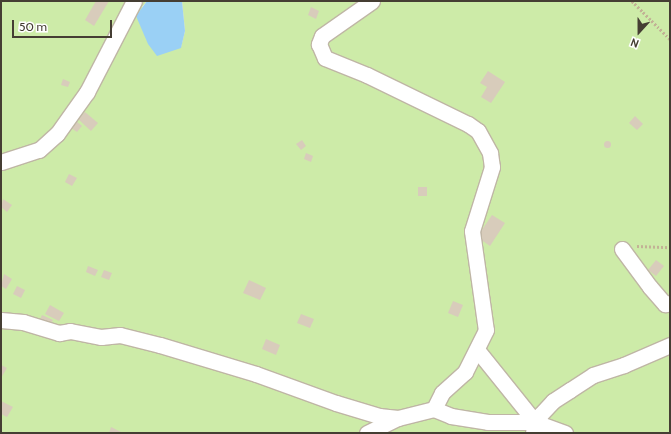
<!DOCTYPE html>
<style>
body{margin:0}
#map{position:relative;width:671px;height:434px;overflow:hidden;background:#f3eee3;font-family:Cabin,sans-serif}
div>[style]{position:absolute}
.green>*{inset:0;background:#cdeba8}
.water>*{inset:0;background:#9ad0f5}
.building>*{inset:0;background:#d8ccbb}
.round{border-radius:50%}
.path>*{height:2.5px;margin-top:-1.25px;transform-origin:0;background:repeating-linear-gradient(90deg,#c2b295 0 2px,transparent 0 4px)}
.roads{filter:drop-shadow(1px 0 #bfb6a5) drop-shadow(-1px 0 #bfb6a5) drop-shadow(0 1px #bfb6a5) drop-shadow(0 -1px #bfb6a5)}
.minor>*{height:15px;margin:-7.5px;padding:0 7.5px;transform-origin:7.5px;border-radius:7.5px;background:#fff}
span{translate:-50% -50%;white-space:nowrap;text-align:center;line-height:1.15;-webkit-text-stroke:3px #fff;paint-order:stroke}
.frame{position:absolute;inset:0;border:2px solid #453e33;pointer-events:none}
.north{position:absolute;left:619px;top:12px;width:40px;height:40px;-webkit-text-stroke:3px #fff;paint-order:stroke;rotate:201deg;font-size:11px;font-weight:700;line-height:16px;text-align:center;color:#453e33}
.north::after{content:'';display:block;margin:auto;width:14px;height:18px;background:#453e33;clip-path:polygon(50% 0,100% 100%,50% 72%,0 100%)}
.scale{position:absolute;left:12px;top:20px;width:100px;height:18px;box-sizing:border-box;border:2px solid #453e33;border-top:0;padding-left:5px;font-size:12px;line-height:14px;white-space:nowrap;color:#453e33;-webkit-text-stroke:3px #fff;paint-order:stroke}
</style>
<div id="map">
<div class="green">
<i style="clip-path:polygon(1px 1px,147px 1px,142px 7px,181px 47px,185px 31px,182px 1px,670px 1px,670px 433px,1px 433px)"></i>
</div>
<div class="water">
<i style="clip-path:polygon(147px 1px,182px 1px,185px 31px,181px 48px,157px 56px,148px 44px,136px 16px)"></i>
</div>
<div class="building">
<i style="clip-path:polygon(96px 1px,109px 1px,94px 26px,85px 20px)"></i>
<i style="clip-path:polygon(311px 7px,319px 11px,316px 19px,308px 15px)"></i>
<i style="clip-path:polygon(488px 71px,505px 82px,491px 103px,481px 97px,487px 87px,480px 83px)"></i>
<i style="clip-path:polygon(63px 79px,70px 82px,68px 87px,61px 85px)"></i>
<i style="clip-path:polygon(85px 112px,98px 123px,91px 131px,78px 119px)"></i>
<i style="clip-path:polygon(635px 116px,643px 124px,637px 130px,629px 123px)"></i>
<i style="clip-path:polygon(76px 121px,82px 126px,77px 132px,71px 128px)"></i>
<i style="clip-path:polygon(302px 140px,306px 146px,301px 150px,296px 144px)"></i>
<i class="round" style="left:603.5px;top:140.5px;width:7px;height:7px"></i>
<i style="clip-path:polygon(306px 153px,313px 156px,311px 162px,304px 159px)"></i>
<i style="clip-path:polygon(69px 174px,77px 178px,72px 186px,65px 182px)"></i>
<i style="clip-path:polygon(418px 187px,427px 187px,427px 196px,418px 196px)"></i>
<i style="clip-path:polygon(3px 199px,12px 205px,7px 212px,1px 207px)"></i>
<i style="clip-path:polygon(492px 215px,505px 223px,490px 246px,477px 237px)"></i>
<i style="clip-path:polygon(656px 260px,664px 266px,656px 276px,648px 270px)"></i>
<i style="clip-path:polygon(88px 266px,98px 270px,95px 276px,86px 272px)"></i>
<i style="clip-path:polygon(104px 270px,112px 273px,109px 280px,101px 277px)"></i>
<i style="clip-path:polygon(4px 274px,12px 279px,6px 289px,1px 286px)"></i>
<i style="clip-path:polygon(249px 280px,266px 288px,260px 300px,243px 293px)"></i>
<i style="clip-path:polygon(17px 286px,25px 290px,21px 298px,13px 294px)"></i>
<i style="clip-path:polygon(453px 301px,463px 305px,458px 317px,448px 313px)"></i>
<i style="clip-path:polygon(50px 305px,64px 313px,59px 321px,45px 314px)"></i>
<i style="clip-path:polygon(301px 314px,314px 319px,310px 328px,297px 323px)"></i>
<i style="clip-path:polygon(42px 315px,53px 320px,48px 329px,38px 324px)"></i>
<i style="clip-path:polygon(266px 339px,280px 345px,276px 355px,262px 349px)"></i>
<i style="clip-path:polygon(1px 365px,7px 368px,1px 378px)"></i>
<i style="clip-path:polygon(1px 401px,13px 407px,7px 417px,1px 414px)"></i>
<i style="clip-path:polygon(111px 427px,121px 432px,120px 433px,109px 433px)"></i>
</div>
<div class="path">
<i style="left:632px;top:1px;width:54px;rotate:45deg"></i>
<i style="left:637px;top:246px;width:33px;rotate:2deg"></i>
</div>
<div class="roads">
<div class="minor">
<i style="left:372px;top:1px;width:61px;rotate:145deg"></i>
<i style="left:322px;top:36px;width:9px;rotate:111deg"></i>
<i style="left:319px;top:44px;width:15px;rotate:67deg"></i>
<i style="left:325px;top:58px;width:45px;rotate:22deg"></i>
<i style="left:367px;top:75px;width:112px;rotate:25.9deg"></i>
<i style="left:468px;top:124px;width:12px;rotate:35deg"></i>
<i style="left:478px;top:131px;width:25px;rotate:61deg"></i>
<i style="left:490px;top:153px;width:14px;rotate:82deg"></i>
<i style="left:492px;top:167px;width:67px;rotate:107.4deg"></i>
<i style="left:472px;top:231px;width:100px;rotate:82deg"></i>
<i style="left:486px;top:330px;width:47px;rotate:116.6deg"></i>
<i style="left:465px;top:372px;width:31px;rotate:138deg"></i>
<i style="left:442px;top:393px;width:18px;rotate:117deg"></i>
<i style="left:1px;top:162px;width:40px;rotate:-18deg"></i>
<i style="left:39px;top:150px;width:24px;rotate:-42deg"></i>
<i style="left:57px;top:134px;width:52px;rotate:-54.5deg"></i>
<i style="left:87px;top:92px;width:102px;rotate:-62.7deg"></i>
<i style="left:622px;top:249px;width:47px;rotate:53.6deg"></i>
<i style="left:650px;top:287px;width:23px;rotate:49deg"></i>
<i style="left:665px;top:304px;width:5px;rotate:-11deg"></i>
<i style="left:1px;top:320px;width:22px;rotate:5deg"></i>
<i style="left:23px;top:322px;width:38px;rotate:17deg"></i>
<i style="left:59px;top:333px;width:11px;rotate:-10deg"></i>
<i style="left:70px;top:331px;width:32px;rotate:11deg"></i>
<i style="left:101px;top:337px;width:19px;rotate:-6deg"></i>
<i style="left:120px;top:335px;width:41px;rotate:14deg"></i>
<i style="left:160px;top:345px;width:100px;rotate:16.8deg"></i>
<i style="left:256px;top:374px;width:85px;rotate:19.9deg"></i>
<i style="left:336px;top:403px;width:45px;rotate:16.8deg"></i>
<i style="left:379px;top:416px;width:19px;rotate:6deg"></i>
<i style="left:478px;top:351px;width:91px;rotate:51.2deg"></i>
<i style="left:367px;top:433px;width:34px;rotate:-26deg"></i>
<i style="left:398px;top:418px;width:37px;rotate:-14deg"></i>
<i style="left:434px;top:409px;width:18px;rotate:22deg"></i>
<i style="left:451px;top:416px;width:37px;rotate:9deg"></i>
<i style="left:488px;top:422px;width:47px"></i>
<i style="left:535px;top:422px;width:32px;rotate:20deg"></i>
<i style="left:533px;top:433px;width:11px;rotate:-80deg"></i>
<i style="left:535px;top:422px;width:9px;rotate:-54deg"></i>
<i style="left:540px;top:415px;width:19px;rotate:-47deg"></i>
<i style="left:553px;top:401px;width:20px;rotate:-33deg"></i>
<i style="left:570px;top:390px;width:27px;rotate:-33deg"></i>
<i style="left:593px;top:375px;width:33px;rotate:-18deg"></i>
<i style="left:624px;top:365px;width:50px;rotate:-23.5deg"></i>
</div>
</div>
<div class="frame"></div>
<div class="north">N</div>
<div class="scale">50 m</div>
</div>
